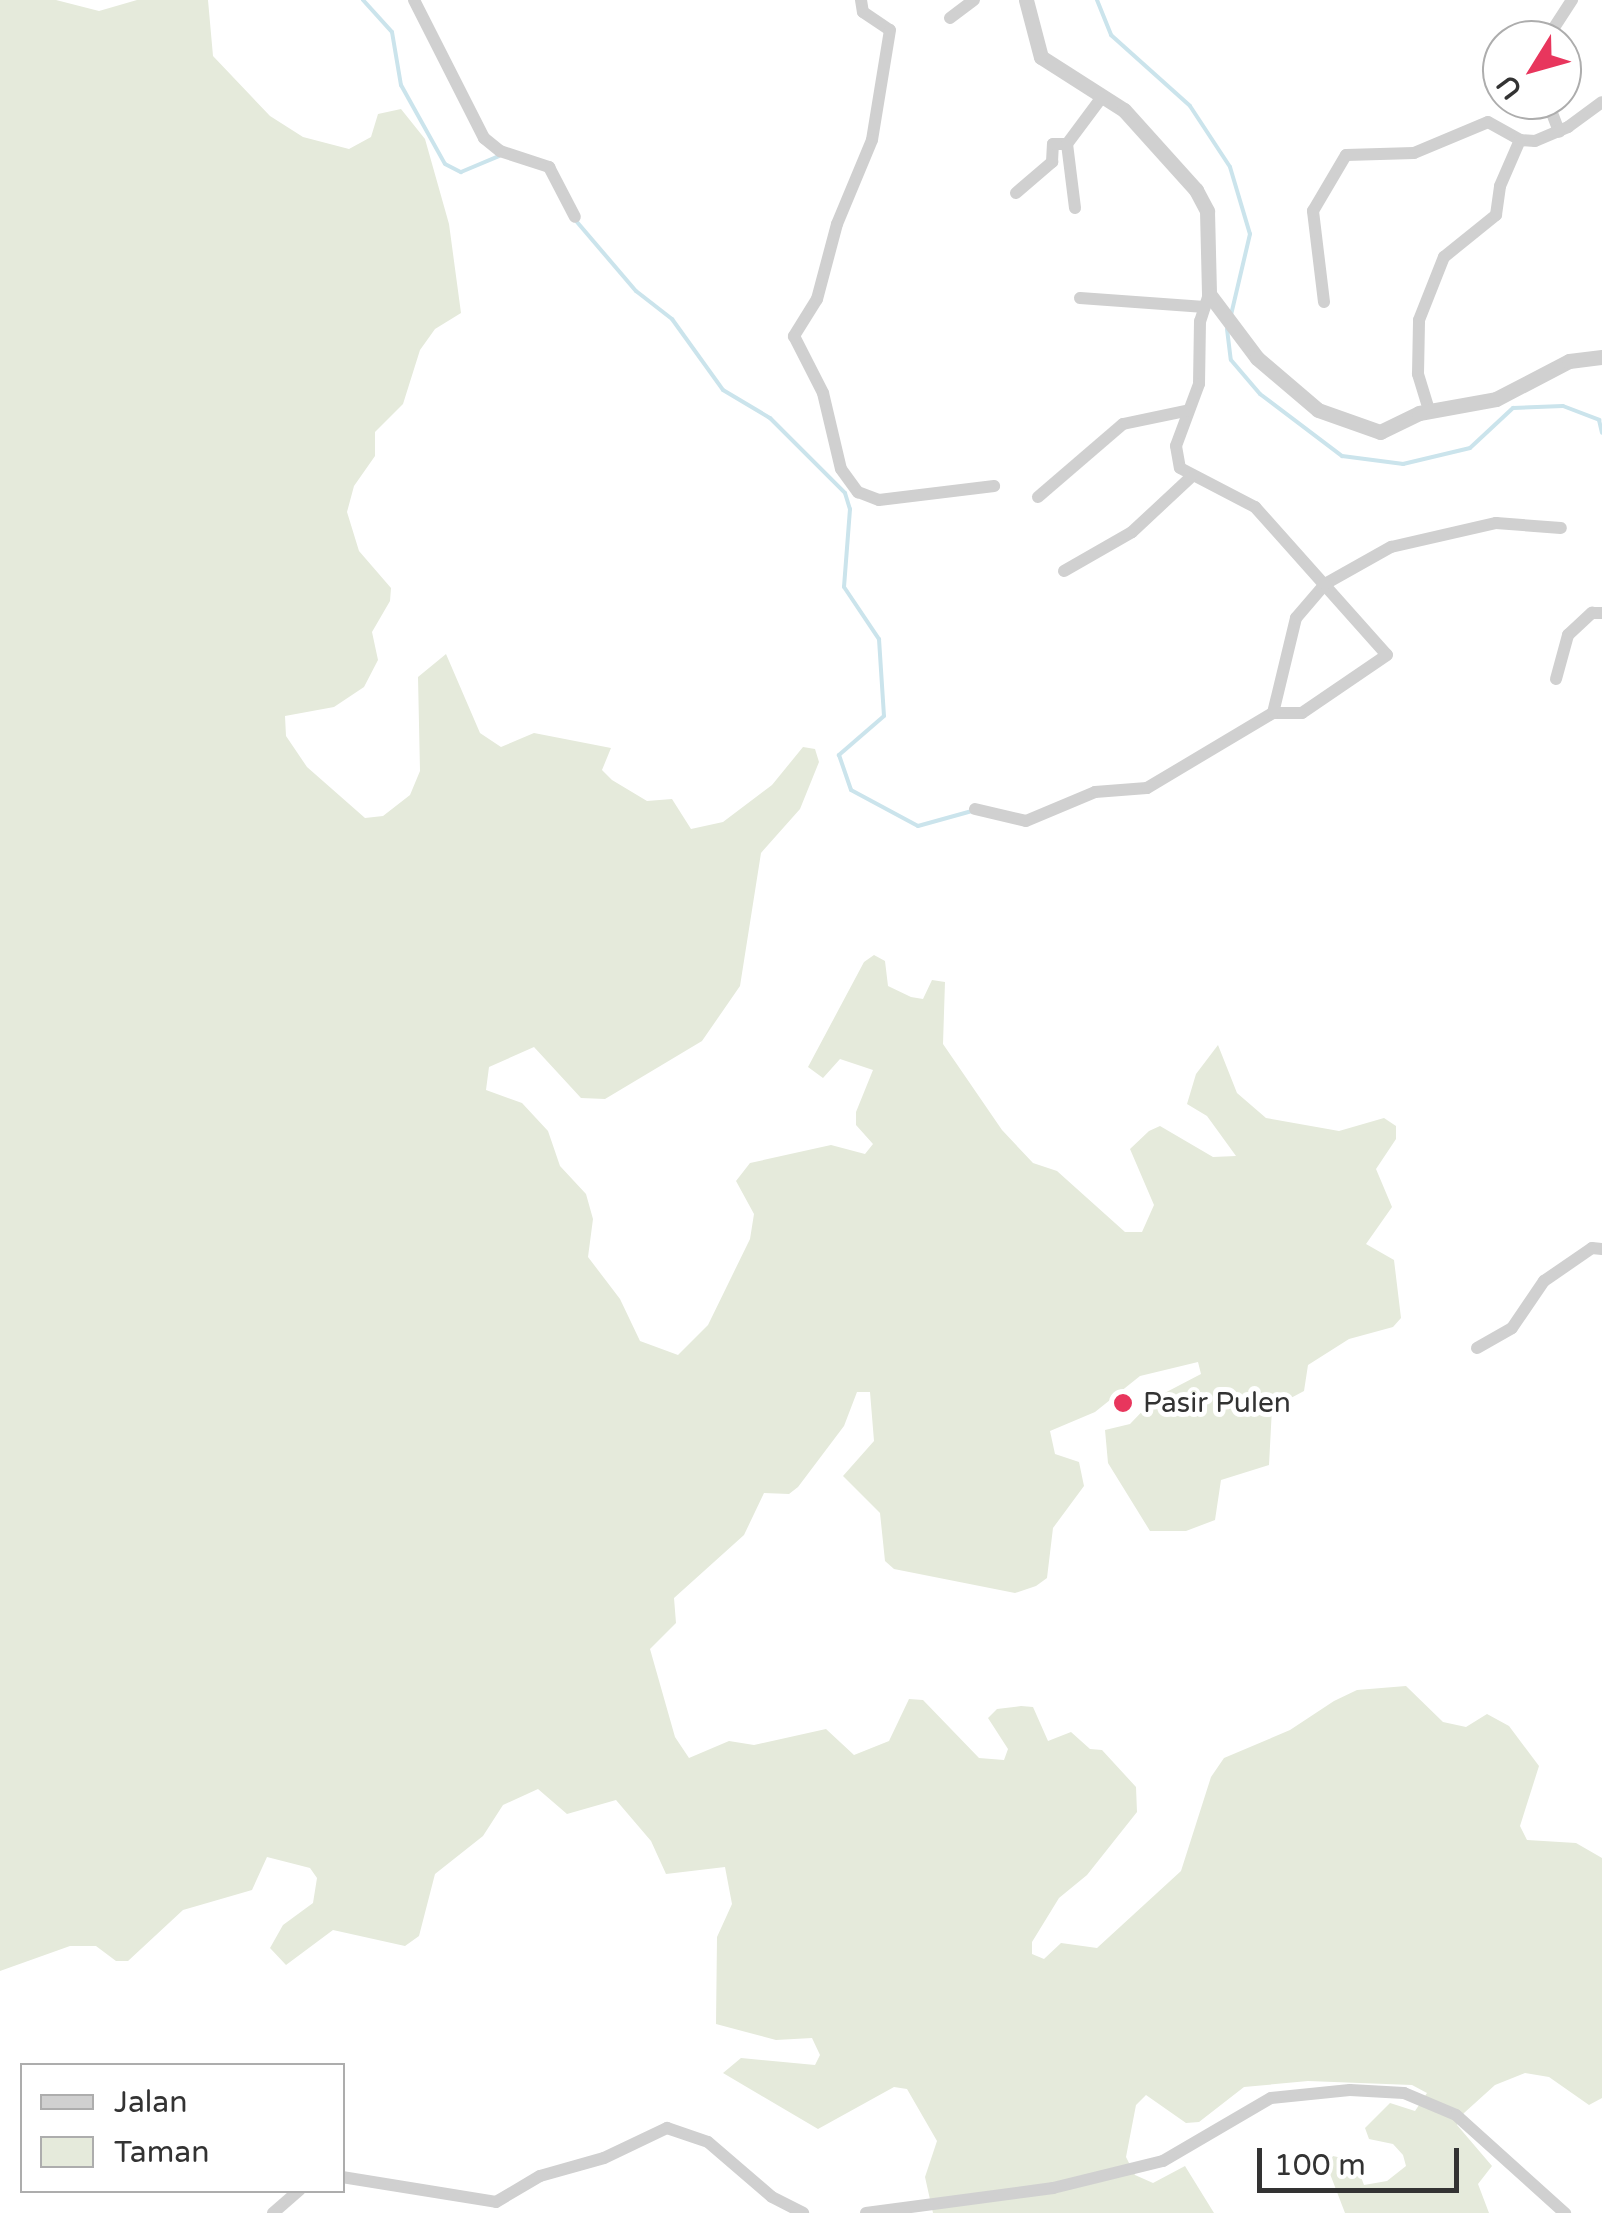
<!DOCTYPE html>
<style>
body{margin:0}
#map{position:relative;width:1602px;height:2213px;overflow:hidden;background:#fff;font-family:"Varela Round",sans-serif}
div>[style]{position:absolute}
.green>*{inset:0;background:#e5eadb}
.stream>*{height:4px;margin:-2px;padding:0 2px;transform-origin:2px;border-radius:2px;background:#cbe4ec}
.minor>*{height:12px;margin:-6px;padding:0 6px;transform-origin:6px;border-radius:6px;background:#d0d0d0}
.tertiary>*{height:15px;margin:-7.5px;padding:0 7.5px;transform-origin:7.5px;border-radius:7.5px;background:#d0d0d0}
.dots>*{width:28px;height:28px;translate:-50% -50%;box-sizing:border-box;border:5px solid #fff;border-radius:50%}
span{translate:-50% -50%;white-space:nowrap;text-align:center;line-height:1.15;-webkit-text-stroke:10px #fff;paint-order:stroke}
.poi-label{font-size:28px;color:#333}
.left{translate:0 -50%;text-align:left}
.legend{position:absolute;left:20px;top:2063px;width:325px;height:130px;box-sizing:border-box;background:#fff;border:2px solid #adadad;margin:0;padding:12px 18px;list-style:none;font-size:30px;color:#333}
.legend li{display:flex;align-items:center;gap:20px;height:50px}
.legend b{width:50px;border:2px solid #adadad}
.north{position:absolute;left:1482px;top:20px;width:100px;height:100px;box-sizing:border-box;background:#fff;border:2px solid #adadad;border-radius:50%;rotate:233deg;font-size:28px;font-weight:700;line-height:40px;text-align:center;color:#333}
.north::after{content:'';display:block;margin:auto;width:35px;height:45px;background:#e8365d;clip-path:polygon(50% 0,100% 100%,50% 72%,0 100%)}
.scale{position:absolute;left:1257px;top:2148px;width:202px;height:45px;box-sizing:border-box;border:5px solid #333;border-top:0;padding-left:12px;font-size:30px;line-height:35px;white-space:nowrap;color:#333;-webkit-text-stroke:8px #fff;paint-order:stroke}
</style>
<div id="map">
<div class="green">
<i style="clip-path:polygon(0 0,56px 0,99px 11px,137px 0,208px 0,213px 56px,270px 116px,303px 137px,349px 149px,371px 137px,378px 114px,401px 109px,425px 139px,449px 224px,461px 313px,435px 329px,420px 350px,403px 404px,375px 432px,375px 456px,354px 486px,347px 512px,359px 551px,391px 588px,390px 601px,372px 632px,378px 660px,364px 687px,334px 707px,285px 716px,286px 736px,307px 767px,365px 818px,383px 816px,410px 795px,420px 771px,418px 677px,446px 654px,480px 733px,501px 747px,534px 733px,611px 748px,602px 770px,612px 780px,647px 801px,672px 799px,691px 829px,723px 822px,772px 785px,803px 747px,815px 749px,819px 762px,800px 809px,761px 853px,740px 986px,702px 1041px,605px 1099px,581px 1098px,534px 1047px,489px 1067px,486px 1090px,522px 1103px,548px 1131px,560px 1166px,586px 1194px,593px 1219px,588px 1257px,620px 1299px,640px 1341px,678px 1355px,708px 1325px,750px 1239px,754px 1214px,736px 1181px,750px 1163px,831px 1145px,865px 1154px,873px 1144px,856px 1125px,856px 1112px,873px 1070px,840px 1059px,823px 1078px,808px 1067px,864px 962px,874px 955px,885px 961px,888px 986px,911px 997px,923px 999px,932px 980px,945px 982px,943px 1044px,1002px 1130px,1033px 1163px,1057px 1171px,1125px 1232px,1142px 1232px,1154px 1205px,1130px 1149px,1149px 1131px,1160px 1126px,1213px 1157px,1236px 1156px,1207px 1116px,1187px 1104px,1196px 1074px,1218px 1045px,1237px 1093px,1266px 1118px,1339px 1131px,1384px 1118px,1396px 1126px,1396px 1139px,1376px 1169px,1392px 1207px,1366px 1244px,1394px 1260px,1401px 1318px,1393px 1327px,1349px 1339px,1308px 1365px,1304px 1391px,1272px 1408px,1269px 1465px,1221px 1480px,1215px 1520px,1186px 1531px,1150px 1531px,1108px 1463px,1105px 1430px,1130px 1424px,1155px 1398px,1201px 1374px,1198px 1362px,1140px 1376px,1095px 1412px,1050px 1431px,1055px 1454px,1079px 1462px,1084px 1486px,1053px 1528px,1047px 1578px,1036px 1586px,1015px 1593px,894px 1569px,885px 1561px,880px 1513px,843px 1476px,874px 1441px,870px 1392px,857px 1392px,844px 1426px,798px 1487px,789px 1494px,764px 1493px,744px 1535px,674px 1598px,676px 1623px,650px 1649px,675px 1737px,689px 1758px,729px 1741px,754px 1745px,826px 1729px,854px 1755px,889px 1741px,909px 1699px,923px 1700px,979px 1758px,1004px 1760px,1008px 1749px,988px 1718px,997px 1709px,1021px 1706px,1033px 1707px,1048px 1741px,1071px 1732px,1090px 1749px,1102px 1750px,1136px 1787px,1137px 1812px,1087px 1875px,1059px 1898px,1032px 1942px,1032px 1954px,1044px 1959px,1061px 1943px,1097px 1948px,1181px 1871px,1211px 1777px,1224px 1758px,1290px 1730px,1334px 1701px,1357px 1690px,1406px 1686px,1443px 1722px,1466px 1727px,1487px 1714px,1509px 1726px,1539px 1766px,1520px 1826px,1527px 1840px,1576px 1843px,1602px 1858px,1602px 2098px,1589px 2105px,1549px 2077px,1525px 2073px,1495px 2085px,1464px 2113px,1457px 2125px,1492px 2166px,1478px 2184px,1489px 2213px,1345px 2213px,1327px 2166px,1333px 2156px,1355px 2161px,1364px 2185px,1387px 2181px,1406px 2166px,1403px 2155px,1393px 2144px,1369px 2139px,1365px 2128px,1390px 2103px,1415px 2111px,1427px 2093px,1412px 2085px,1308px 2081px,1244px 2087px,1199px 2122px,1186px 2123px,1146px 2095px,1136px 2105px,1126px 2157px,1135px 2175px,1153px 2183px,1185px 2166px,1214px 2213px,933px 2213px,925px 2177px,937px 2141px,907px 2089px,894px 2087px,818px 2129px,723px 2073px,741px 2058px,815px 2065px,820px 2055px,812px 2038px,776px 2040px,716px 2024px,717px 1937px,732px 1904px,725px 1867px,666px 1874px,651px 1841px,616px 1800px,567px 1814px,538px 1789px,503px 1805px,483px 1836px,435px 1874px,419px 1936px,405px 1946px,333px 1930px,286px 1965px,270px 1948px,283px 1925px,313px 1903px,317px 1878px,310px 1868px,267px 1857px,252px 1890px,183px 1910px,128px 1961px,116px 1961px,96px 1946px,70px 1946px,0 1971px)"></i>
</div>
<div class="stream">
<i style="left:363px;top:0;width:43px;rotate:47.8deg"></i>
<i style="left:392px;top:32px;width:54px;rotate:80.4deg"></i>
<i style="left:401px;top:85px;width:90px;rotate:60.9deg"></i>
<i style="left:445px;top:164px;width:18px;rotate:27deg"></i>
<i style="left:461px;top:172px;width:41px;rotate:-22.8deg"></i>
<i style="left:1097px;top:0;width:38px;rotate:68deg"></i>
<i style="left:1111px;top:35px;width:106px;rotate:41.9deg"></i>
<i style="left:1190px;top:106px;width:73px;rotate:56.7deg"></i>
<i style="left:1230px;top:167px;width:70px;rotate:73.4deg"></i>
<i style="left:1250px;top:234px;width:83px;rotate:103.2deg"></i>
<i style="left:577px;top:222px;width:91px;rotate:49.5deg"></i>
<i style="left:636px;top:291px;width:46px;rotate:37.9deg"></i>
<i style="left:672px;top:319px;width:87px;rotate:54.3deg"></i>
<i style="left:723px;top:390px;width:55px;rotate:30.8deg"></i>
<i style="left:770px;top:418px;width:106px;rotate:45deg"></i>
<i style="left:845px;top:493px;width:17px;rotate:73deg"></i>
<i style="left:850px;top:509px;width:78px;rotate:94.4deg"></i>
<i style="left:844px;top:587px;width:63px;rotate:56.1deg"></i>
<i style="left:879px;top:639px;width:77px;rotate:86.3deg"></i>
<i style="left:884px;top:716px;width:60px;rotate:139.1deg"></i>
<i style="left:839px;top:755px;width:37px;rotate:71deg"></i>
<i style="left:851px;top:790px;width:76px;rotate:28.2deg"></i>
<i style="left:918px;top:826px;width:56px;rotate:-15.5deg"></i>
<i style="left:1227px;top:329px;width:31px;rotate:83deg"></i>
<i style="left:1231px;top:360px;width:45px;rotate:49.5deg"></i>
<i style="left:1260px;top:394px;width:103px;rotate:37.1deg"></i>
<i style="left:1342px;top:456px;width:62px;rotate:7.5deg"></i>
<i style="left:1403px;top:464px;width:69px;rotate:-13.4deg"></i>
<i style="left:1470px;top:448px;width:59px;rotate:-42.9deg"></i>
<i style="left:1513px;top:408px;width:50px;rotate:-2.3deg"></i>
<i style="left:1563px;top:406px;width:39px;rotate:21deg"></i>
<i style="left:1599px;top:420px;width:13px;rotate:77deg"></i>
</div>
<div class="minor">
<i style="left:414px;top:0;width:155px;rotate:63.1deg"></i>
<i style="left:484px;top:138px;width:21px;rotate:39deg"></i>
<i style="left:500px;top:151px;width:52px;rotate:18.1deg"></i>
<i style="left:549px;top:167px;width:56px;rotate:62.5deg"></i>
<i style="left:861px;top:0;width:12px;rotate:81deg"></i>
<i style="left:863px;top:12px;width:32px;rotate:34deg"></i>
<i style="left:890px;top:30px;width:111px;rotate:99.3deg"></i>
<i style="left:872px;top:140px;width:91px;rotate:112.6deg"></i>
<i style="left:837px;top:224px;width:78px;rotate:104.9deg"></i>
<i style="left:817px;top:299px;width:44px;rotate:121.9deg"></i>
<i style="left:794px;top:336px;width:64px;rotate:63deg"></i>
<i style="left:823px;top:393px;width:78px;rotate:76.7deg"></i>
<i style="left:841px;top:469px;width:29px;rotate:54deg"></i>
<i style="left:858px;top:492px;width:22px;rotate:21deg"></i>
<i style="left:879px;top:500px;width:116px;rotate:-6.9deg"></i>
<i style="left:950px;top:18px;width:30px;rotate:-37deg"></i>
<i style="left:1546px;top:40px;width:48px;rotate:-57deg"></i>
<i style="left:1547px;top:100px;width:34px;rotate:69deg"></i>
<i style="left:1016px;top:193px;width:48px;rotate:-40.7deg"></i>
<i style="left:1052px;top:162px;width:18px;rotate:-87deg"></i>
<i style="left:1053px;top:144px;width:14px"></i>
<i style="left:1075px;top:208px;width:64px;rotate:-97.1deg"></i>
<i style="left:1067px;top:144px;width:59px;rotate:-53.3deg"></i>
<i style="left:1209px;top:294px;width:28px;rotate:108deg"></i>
<i style="left:1200px;top:321px;width:63px;rotate:90.9deg"></i>
<i style="left:1199px;top:384px;width:66px;rotate:110.4deg"></i>
<i style="left:1176px;top:446px;width:22px;rotate:80deg"></i>
<i style="left:1180px;top:468px;width:85px;rotate:27.5deg"></i>
<i style="left:1255px;top:507px;width:198px;rotate:48.3deg"></i>
<i style="left:1387px;top:655px;width:103px;rotate:145.7deg"></i>
<i style="left:1302px;top:713px;width:29px;rotate:180deg"></i>
<i style="left:1080px;top:298px;width:125px;rotate:4.1deg"></i>
<i style="left:1324px;top:302px;width:92px;rotate:-96.9deg"></i>
<i style="left:1313px;top:211px;width:65px;rotate:-59.5deg"></i>
<i style="left:1346px;top:155px;width:68px;rotate:-1.7deg"></i>
<i style="left:1414px;top:153px;width:80px;rotate:-22.7deg"></i>
<i style="left:1488px;top:122px;width:37px;rotate:29deg"></i>
<i style="left:1520px;top:140px;width:15px;rotate:4deg"></i>
<i style="left:1535px;top:141px;width:36px;rotate:-23deg"></i>
<i style="left:1568px;top:127px;width:42px;rotate:-36.3deg"></i>
<i style="left:1429px;top:410px;width:38px;rotate:-107deg"></i>
<i style="left:1418px;top:374px;width:54px;rotate:-88.9deg"></i>
<i style="left:1419px;top:320px;width:68px;rotate:-68.4deg"></i>
<i style="left:1444px;top:257px;width:67px;rotate:-38.9deg"></i>
<i style="left:1496px;top:215px;width:29px;rotate:-82deg"></i>
<i style="left:1500px;top:186px;width:50px;rotate:-66.5deg"></i>
<i style="left:1038px;top:497px;width:112px;rotate:-40.7deg"></i>
<i style="left:1123px;top:424px;width:63px;rotate:-11.8deg"></i>
<i style="left:1064px;top:571px;width:78px;rotate:-29.8deg"></i>
<i style="left:1132px;top:532px;width:79px;rotate:-43deg"></i>
<i style="left:1556px;top:679px;width:46px;rotate:-74.7deg"></i>
<i style="left:1568px;top:635px;width:33px;rotate:-43deg"></i>
<i style="left:1592px;top:613px;width:10px"></i>
<i style="left:975px;top:809px;width:52px;rotate:13.2deg"></i>
<i style="left:1026px;top:821px;width:75px;rotate:-22.8deg"></i>
<i style="left:1095px;top:792px;width:52px;rotate:-4.4deg"></i>
<i style="left:1147px;top:788px;width:147px;rotate:-30.8deg"></i>
<i style="left:1273px;top:713px;width:98px;rotate:-76.4deg"></i>
<i style="left:1296px;top:618px;width:45px;rotate:-49.5deg"></i>
<i style="left:1325px;top:584px;width:76px;rotate:-29.3deg"></i>
<i style="left:1391px;top:547px;width:108px;rotate:-12.9deg"></i>
<i style="left:1496px;top:523px;width:65px;rotate:4.4deg"></i>
<i style="left:1477px;top:1348px;width:40px;rotate:-29.7deg"></i>
<i style="left:1512px;top:1328px;width:57px;rotate:-55.8deg"></i>
<i style="left:1544px;top:1281px;width:58px;rotate:-34.5deg"></i>
<i style="left:1592px;top:1248px;width:10px;rotate:6deg"></i>
<i style="left:342px;top:2177px;width:156px;rotate:9.2deg"></i>
<i style="left:496px;top:2202px;width:51px;rotate:-30.6deg"></i>
<i style="left:540px;top:2176px;width:66px;rotate:-15.7deg"></i>
<i style="left:604px;top:2158px;width:70px;rotate:-25.5deg"></i>
<i style="left:667px;top:2128px;width:43px;rotate:18.9deg"></i>
<i style="left:708px;top:2142px;width:84px;rotate:40.7deg"></i>
<i style="left:772px;top:2197px;width:35px;rotate:27deg"></i>
<i style="left:273px;top:2213px;width:35px;rotate:-41deg"></i>
<i style="left:866px;top:2213px;width:189px;rotate:-7.6deg"></i>
<i style="left:1053px;top:2188px;width:113px;rotate:-13.8deg"></i>
<i style="left:1163px;top:2161px;width:125px;rotate:-30.3deg"></i>
<i style="left:1271px;top:2098px;width:79px;rotate:-5.8deg"></i>
<i style="left:1350px;top:2090px;width:54px;rotate:3.2deg"></i>
<i style="left:1404px;top:2093px;width:56px;rotate:22.9deg"></i>
<i style="left:1456px;top:2115px;width:147px;rotate:42deg"></i>
</div>
<div class="tertiary">
<i style="left:1026px;top:0;width:59px;rotate:75.3deg"></i>
<i style="left:1041px;top:57px;width:98px;rotate:32.6deg"></i>
<i style="left:1124px;top:110px;width:108px;rotate:48deg"></i>
<i style="left:1196px;top:190px;width:24px;rotate:62deg"></i>
<i style="left:1207px;top:211px;width:83px;rotate:88.6deg"></i>
<i style="left:1209px;top:294px;width:80px;rotate:53.1deg"></i>
<i style="left:1257px;top:358px;width:80px;rotate:40.4deg"></i>
<i style="left:1318px;top:410px;width:66px;rotate:19.5deg"></i>
<i style="left:1380px;top:432px;width:43px;rotate:-26deg"></i>
<i style="left:1419px;top:413px;width:78px;rotate:-10.3deg"></i>
<i style="left:1496px;top:399px;width:82px;rotate:-27.5deg"></i>
<i style="left:1569px;top:361px;width:33px;rotate:-7deg"></i>
</div>
<div class="dots">
<i style="left:1123px;top:1403px;background:#e8365d"></i>
</div>
<div class="poi-label">
<span class="left" style="left:1143px;top:1403px">Pasir Pulen</span>
</div>
<ul class="legend">
<li><b style="height:12px;background:#d0d0d0"></b>Jalan</li>
<li><b style="height:28px;background:#e5eadb"></b>Taman</li>
</ul>
<div class="north">U</div>
<div class="scale">100 m</div>
</div>
